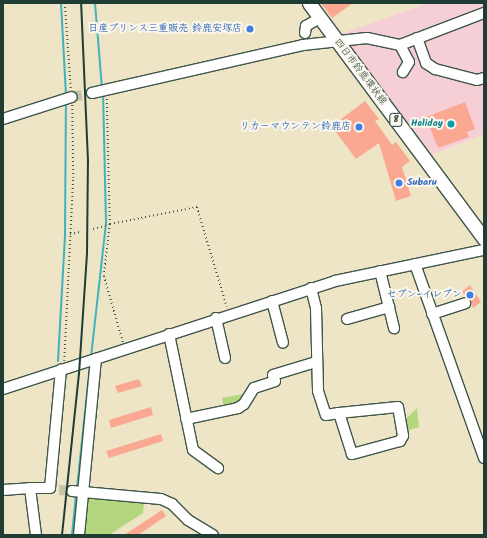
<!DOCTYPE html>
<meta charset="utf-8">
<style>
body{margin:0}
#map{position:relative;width:487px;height:538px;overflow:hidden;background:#eee5c7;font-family:Kalam,"Klee One",sans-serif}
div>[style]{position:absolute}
.built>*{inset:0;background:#f6cfd6}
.green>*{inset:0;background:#b3d67f}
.stream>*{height:2px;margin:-1px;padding:0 1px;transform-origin:1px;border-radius:1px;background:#42b2bb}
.building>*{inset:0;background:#faa892}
.minor-tunnel>*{height:10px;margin-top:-5px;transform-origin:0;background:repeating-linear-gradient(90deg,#c5c3aa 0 10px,transparent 0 15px)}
.path>*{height:1.5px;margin-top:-0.75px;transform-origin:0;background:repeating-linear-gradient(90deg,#3e564a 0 1px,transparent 0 4px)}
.roads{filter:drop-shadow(1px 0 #3e564a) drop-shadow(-1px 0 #3e564a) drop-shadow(0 1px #3e564a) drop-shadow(0 -1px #3e564a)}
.minor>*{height:10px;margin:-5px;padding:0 5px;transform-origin:5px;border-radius:5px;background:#fff}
.major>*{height:13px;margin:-6.5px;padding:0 6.5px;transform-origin:6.5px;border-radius:6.5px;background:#fff}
.rail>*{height:2px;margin:-1px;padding:0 1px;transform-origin:1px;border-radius:1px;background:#1f3d34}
.dots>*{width:11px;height:11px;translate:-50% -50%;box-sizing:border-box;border:2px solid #fbf7ec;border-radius:50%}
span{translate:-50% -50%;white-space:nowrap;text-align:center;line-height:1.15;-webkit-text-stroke:4px #fbf7ec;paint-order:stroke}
.shield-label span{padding:1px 3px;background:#fbf7ec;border:1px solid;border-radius:3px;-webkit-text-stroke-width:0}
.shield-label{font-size:9px;color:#1f3d34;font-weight:700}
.shop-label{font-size:10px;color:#366cbe;font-weight:700}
.right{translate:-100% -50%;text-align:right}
.left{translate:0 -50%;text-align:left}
.street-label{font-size:10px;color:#1f3d34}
.culture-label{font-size:10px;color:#0d838f;font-weight:700}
.frame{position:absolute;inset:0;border:4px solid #1f3d34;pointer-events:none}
</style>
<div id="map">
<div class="built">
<i style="clip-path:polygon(428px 3px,484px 3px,484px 134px,429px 156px,341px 34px)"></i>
</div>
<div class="green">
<i style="clip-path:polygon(243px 394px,246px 396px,239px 404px,226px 407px,223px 404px,222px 398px)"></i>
<i style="clip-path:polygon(417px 408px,419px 427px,407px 431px,405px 420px)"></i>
<i style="clip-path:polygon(87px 497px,144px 501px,143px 513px,109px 535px,83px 535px)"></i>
</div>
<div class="stream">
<i style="left:61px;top:3px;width:93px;rotate:86.9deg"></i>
<i style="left:95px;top:3px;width:85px;rotate:85.3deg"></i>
<i style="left:91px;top:357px;width:135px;rotate:-83.6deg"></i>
<i style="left:106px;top:223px;width:129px;rotate:-91.3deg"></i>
<i style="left:58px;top:361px;width:127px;rotate:-86.8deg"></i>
<i style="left:65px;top:234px;width:132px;rotate:-89.6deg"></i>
<i style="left:77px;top:488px;width:124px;rotate:-84deg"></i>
<i style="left:72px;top:535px;width:41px;rotate:-84.4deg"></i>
</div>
<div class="building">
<i style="clip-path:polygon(321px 3px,353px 3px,332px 18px)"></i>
<i style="clip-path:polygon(365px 101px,379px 119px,375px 121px,392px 145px,396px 142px,410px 161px,402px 167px,411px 196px,396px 201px,379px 143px,356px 159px,335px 131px,345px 123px,341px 119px)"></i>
<i style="clip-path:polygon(465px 102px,475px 129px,467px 132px,469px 137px,438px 148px,426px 117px)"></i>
<i style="clip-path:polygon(470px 285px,481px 302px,473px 308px,470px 298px,461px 292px)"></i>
<i style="clip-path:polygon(139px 379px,142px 386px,118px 393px,115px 386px)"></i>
<i style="clip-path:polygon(151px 407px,153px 415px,111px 428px,109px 420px)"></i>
<i style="clip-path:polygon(161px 434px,163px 441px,109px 458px,106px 451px)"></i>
<i style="clip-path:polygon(162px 510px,166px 516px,138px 535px,124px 535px)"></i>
</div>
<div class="minor-tunnel">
<i style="left:72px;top:97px;width:20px;rotate:-11deg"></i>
<i style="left:59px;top:490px;width:13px;rotate:4deg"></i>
</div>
<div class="path">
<i style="left:65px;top:3px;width:86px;rotate:86deg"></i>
<i style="left:107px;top:99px;width:125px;rotate:88.6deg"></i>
<i style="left:110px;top:224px;width:52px;rotate:96.6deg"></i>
<i style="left:104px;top:276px;width:69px;rotate:73.9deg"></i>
<i style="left:110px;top:224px;width:89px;rotate:-11.1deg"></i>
<i style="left:197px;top:207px;width:104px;rotate:73.3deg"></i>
<i style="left:93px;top:229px;width:16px;rotate:-14deg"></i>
<i style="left:70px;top:234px;width:10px;rotate:-11deg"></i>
<i style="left:64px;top:361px;width:183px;rotate:-87.2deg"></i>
<i style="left:73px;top:178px;width:73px;rotate:-90.8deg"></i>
</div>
<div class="roads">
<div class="minor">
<i style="left:305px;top:33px;width:7px;rotate:-82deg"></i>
<i style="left:306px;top:26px;width:16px;rotate:-30deg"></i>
<i style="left:417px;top:38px;width:27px;rotate:70deg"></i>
<i style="left:426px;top:63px;width:11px;rotate:34deg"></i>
<i style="left:435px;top:69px;width:43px;rotate:14.7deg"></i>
<i style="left:477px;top:80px;width:7px;rotate:-16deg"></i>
<i style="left:400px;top:45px;width:19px;rotate:62deg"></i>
<i style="left:409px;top:62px;width:12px;rotate:121deg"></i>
<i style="left:92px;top:93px;width:216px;rotate:-12.8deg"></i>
<i style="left:303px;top:45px;width:64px;rotate:-6.2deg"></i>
<i style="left:367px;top:38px;width:34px;rotate:12deg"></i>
<i style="left:400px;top:45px;width:90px;rotate:-20.9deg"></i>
<i style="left:3px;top:119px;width:72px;rotate:-17.7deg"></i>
<i style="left:415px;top:264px;width:206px;rotate:70.4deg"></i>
<i style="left:380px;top:271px;width:59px;rotate:76.2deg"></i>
<i style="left:311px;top:288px;width:21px;rotate:76deg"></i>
<i style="left:316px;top:308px;width:83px;rotate:88.6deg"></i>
<i style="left:318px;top:391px;width:25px;rotate:72deg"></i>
<i style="left:326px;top:415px;width:13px;rotate:-9deg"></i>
<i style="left:339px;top:413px;width:59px;rotate:-5.8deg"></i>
<i style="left:398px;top:407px;width:29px;rotate:80deg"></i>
<i style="left:403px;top:436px;width:6px;rotate:121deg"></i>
<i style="left:400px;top:441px;width:50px;rotate:164.8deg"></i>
<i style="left:352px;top:454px;width:43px;rotate:-107.6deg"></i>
<i style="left:272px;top:301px;width:43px;rotate:75.3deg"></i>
<i style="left:432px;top:314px;width:35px;rotate:-18deg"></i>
<i style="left:216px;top:318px;width:41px;rotate:77.3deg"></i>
<i style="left:347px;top:319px;width:44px;rotate:-15.9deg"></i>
<i style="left:169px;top:334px;width:118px;rotate:78.3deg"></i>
<i style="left:193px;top:450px;width:31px;rotate:36deg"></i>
<i style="left:3px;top:389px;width:349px;rotate:-18deg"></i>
<i style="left:335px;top:281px;width:152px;rotate:-11.8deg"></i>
<i style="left:186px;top:419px;width:53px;rotate:-11.9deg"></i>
<i style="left:238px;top:408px;width:7px;rotate:-34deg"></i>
<i style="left:244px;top:404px;width:19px;rotate:-58deg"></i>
<i style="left:254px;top:388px;width:22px;rotate:-18deg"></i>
<i style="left:275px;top:381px;width:6px;rotate:-108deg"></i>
<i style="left:273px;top:375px;width:45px;rotate:-16.8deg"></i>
<i style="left:3px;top:490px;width:27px;rotate:-4deg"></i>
<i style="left:72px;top:491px;width:89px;rotate:5.1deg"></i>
<i style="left:161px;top:499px;width:12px;rotate:24deg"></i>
<i style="left:172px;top:504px;width:23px;rotate:45deg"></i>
<i style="left:188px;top:520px;width:29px;rotate:31deg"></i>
<i style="left:36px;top:535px;width:47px;rotate:-97.3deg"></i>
<i style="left:30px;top:488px;width:20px"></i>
<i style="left:50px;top:488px;width:119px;rotate:-84.7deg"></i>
<i style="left:79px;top:535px;width:177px;rotate:-84.5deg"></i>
</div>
<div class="major">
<i style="left:309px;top:3px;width:294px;rotate:53.4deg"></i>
</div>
</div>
<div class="rail">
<i style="left:62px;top:535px;width:162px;rotate:-84deg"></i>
<i style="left:79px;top:374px;width:121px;rotate:-86.2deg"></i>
<i style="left:87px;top:253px;width:92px;rotate:-89.4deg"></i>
<i style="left:88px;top:161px;width:158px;rotate:-92.5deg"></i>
</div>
<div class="dots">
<i style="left:250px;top:29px;background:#3f7fe0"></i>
<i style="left:451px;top:124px;background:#0f9aa8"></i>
<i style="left:359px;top:127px;background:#3f7fe0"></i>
<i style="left:399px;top:183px;background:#3f7fe0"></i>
<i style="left:470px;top:295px;background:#3f7fe0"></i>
</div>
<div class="shield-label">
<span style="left:396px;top:120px">8</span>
</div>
<div class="shop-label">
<span class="right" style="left:242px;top:29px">日産プリンス三重販売 鈴鹿安塚店</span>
<span class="right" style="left:351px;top:127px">リカーマウンテン鈴鹿店</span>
<span class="left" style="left:407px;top:183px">Subaru</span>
<span class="right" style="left:462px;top:295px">セブン-イレブン</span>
</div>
<div class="street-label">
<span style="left:360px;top:72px;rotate:53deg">四日市鈴鹿環状線</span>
</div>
<div class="culture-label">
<span class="right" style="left:443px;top:124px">Holiday</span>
</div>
<div class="frame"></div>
</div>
